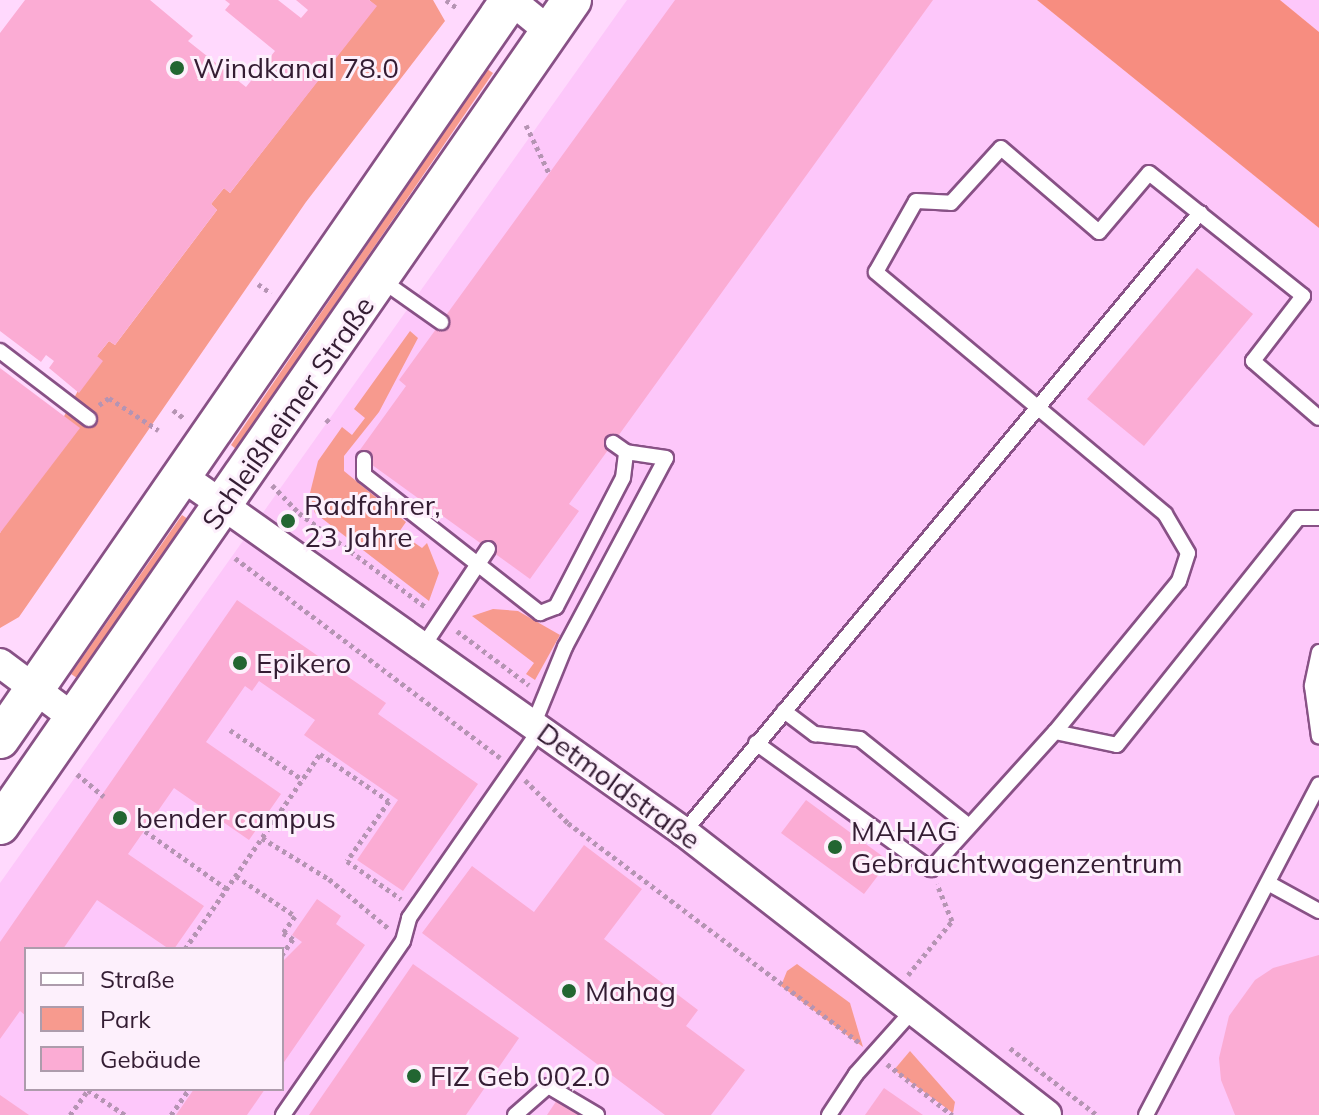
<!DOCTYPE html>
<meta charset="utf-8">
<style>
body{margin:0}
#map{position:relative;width:1319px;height:1115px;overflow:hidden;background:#ffd9fd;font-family:Mulish,sans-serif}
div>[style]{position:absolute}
.built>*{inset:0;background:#fdc7fa}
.green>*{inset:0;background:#f79a8e}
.forest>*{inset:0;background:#f78d80}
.building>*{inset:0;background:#fbacd4}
.path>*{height:5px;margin-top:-2.5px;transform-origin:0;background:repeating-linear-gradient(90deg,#b594b3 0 4px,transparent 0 8px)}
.roads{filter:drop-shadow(2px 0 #885186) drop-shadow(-2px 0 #885186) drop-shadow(0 2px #885186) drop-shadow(0 -2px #885186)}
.service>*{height:14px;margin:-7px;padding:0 7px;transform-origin:7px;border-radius:7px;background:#fff}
.minor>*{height:28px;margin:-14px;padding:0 14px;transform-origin:14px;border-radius:14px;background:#fff}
.secondary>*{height:38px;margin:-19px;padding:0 19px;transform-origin:19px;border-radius:19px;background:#fff}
.dots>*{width:22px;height:22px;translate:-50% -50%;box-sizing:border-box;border:4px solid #fdf0fc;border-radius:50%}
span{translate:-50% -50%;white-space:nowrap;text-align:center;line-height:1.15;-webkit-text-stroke:6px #fdf0fc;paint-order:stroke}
.poi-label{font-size:28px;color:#341d33}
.left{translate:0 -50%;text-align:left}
.street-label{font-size:28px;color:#341d33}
.legend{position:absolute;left:24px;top:947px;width:260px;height:144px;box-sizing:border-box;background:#fdf0fc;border:2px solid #ad9cac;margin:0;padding:10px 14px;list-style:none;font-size:24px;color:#341d33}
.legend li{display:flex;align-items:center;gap:16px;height:40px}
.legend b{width:40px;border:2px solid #ad9cac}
</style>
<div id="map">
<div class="built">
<i style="clip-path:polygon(evenodd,627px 0,1037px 0,1319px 228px,1319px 1115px,0 1115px,0 883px,627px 0,26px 949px,282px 949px,282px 1089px,26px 1089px,26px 949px)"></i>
<i style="clip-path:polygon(1280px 0,1319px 0,1319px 32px)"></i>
</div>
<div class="green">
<i style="clip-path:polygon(369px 0,433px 0,445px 21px,306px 202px,19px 617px,0 628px,0 533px,97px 356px,109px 341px,115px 345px,217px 210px,211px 204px,224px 188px,230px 193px,376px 6px)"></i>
<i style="clip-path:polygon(487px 69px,493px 73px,236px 449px,231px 445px)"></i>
<i style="clip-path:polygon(410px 331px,418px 338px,379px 412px,344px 456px,344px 471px,406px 522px,399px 532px,422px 548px,427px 543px,439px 573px,429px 601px,315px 513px,309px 497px,318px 461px,342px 427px,352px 435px,365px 418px,354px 409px)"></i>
<i style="clip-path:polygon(182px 515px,188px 519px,77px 678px,71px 674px)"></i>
<i style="clip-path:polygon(493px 609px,518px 611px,560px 635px,535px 680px,526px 674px,534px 663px,472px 616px)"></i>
<i style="clip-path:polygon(797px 964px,850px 1003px,863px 1047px,781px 986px,787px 971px)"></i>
<i style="clip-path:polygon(910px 1051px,955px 1102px,953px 1113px,894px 1070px)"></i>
</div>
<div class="forest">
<i style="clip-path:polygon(1037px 0,1280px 0,1319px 32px,1319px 228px)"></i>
</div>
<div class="building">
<i style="clip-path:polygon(25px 0,150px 0,193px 36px,188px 41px,246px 87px,275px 51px,225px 10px,230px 4px,225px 0,278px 0,301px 18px,308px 10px,296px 0,369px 0,377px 6px,230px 193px,224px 188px,211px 204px,217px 210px,115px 345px,109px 341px,97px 356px,103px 361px,79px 393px,49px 368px,54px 361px,46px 355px,41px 362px,0 331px,0 33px)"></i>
<i style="clip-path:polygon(675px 0,933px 0,569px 504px,579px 511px,530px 579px,357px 454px,406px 386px,399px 380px)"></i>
<i style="clip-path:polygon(1197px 268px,1253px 314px,1144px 446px,1087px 399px)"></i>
<i style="clip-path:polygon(0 368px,80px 428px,0 533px)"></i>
<i style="clip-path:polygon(237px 600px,386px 703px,378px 714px,478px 784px,403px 891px,357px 860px,398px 800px,304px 735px,315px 720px,259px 681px,252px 691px,245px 686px,206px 742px,281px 794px,249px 840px,174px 788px,128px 854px,204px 906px,174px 949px,169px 949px,97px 900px,63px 949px,26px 949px,26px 1016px,20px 1011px,0 1039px,0 942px)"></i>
<i style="clip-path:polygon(806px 800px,889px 861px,864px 894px,781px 833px)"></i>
<i style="clip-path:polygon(584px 845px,642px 889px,604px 939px,698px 1010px,686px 1026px,745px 1070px,711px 1115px,665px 1115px,422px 933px,472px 866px,534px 912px)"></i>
<i style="clip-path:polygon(317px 899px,341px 916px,336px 924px,365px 945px,282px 1065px,282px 962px,302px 942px,292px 935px)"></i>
<i style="clip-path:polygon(1319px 955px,1319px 1115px,1235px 1115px,1221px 1080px,1219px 1058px,1229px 1016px,1255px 980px,1273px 968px)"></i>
<i style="clip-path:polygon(413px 964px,519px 1038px,466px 1115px,309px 1115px)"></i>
<i style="clip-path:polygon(884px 1088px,923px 1115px,865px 1115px)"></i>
<i style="clip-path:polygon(194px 1089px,265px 1089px,247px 1115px,176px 1115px)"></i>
<i style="clip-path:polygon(0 1095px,29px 1115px,0 1115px)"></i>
<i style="clip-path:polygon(557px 1100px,579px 1115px,547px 1115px)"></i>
</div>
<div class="path">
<i style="left:446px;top:0;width:14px;rotate:36deg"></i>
<i style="left:526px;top:125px;width:53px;rotate:64.4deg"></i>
<i style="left:258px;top:284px;width:16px;rotate:35deg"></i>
<i style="left:99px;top:405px;width:12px;rotate:-35deg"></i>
<i style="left:109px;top:398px;width:59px;rotate:33.1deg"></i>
<i style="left:173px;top:410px;width:15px;rotate:37deg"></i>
<i style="left:326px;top:419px;width:6px;rotate:45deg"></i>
<i style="left:272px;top:485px;width:39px;rotate:46deg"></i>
<i style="left:299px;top:513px;width:159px;rotate:36.6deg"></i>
<i style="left:235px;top:558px;width:332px;rotate:37deg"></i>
<i style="left:457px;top:631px;width:90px;rotate:36.9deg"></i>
<i style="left:230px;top:730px;width:88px;rotate:34.4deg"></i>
<i style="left:77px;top:774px;width:35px;rotate:40deg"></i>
<i style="left:525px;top:780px;width:61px;rotate:45deg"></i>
<i style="left:568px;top:823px;width:366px;rotate:37deg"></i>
<i style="left:145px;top:831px;width:100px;rotate:35.3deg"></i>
<i style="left:262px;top:838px;width:79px;rotate:31.5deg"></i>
<i style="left:329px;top:879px;width:77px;rotate:39.7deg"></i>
<i style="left:236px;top:876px;width:71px;rotate:34.1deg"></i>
<i style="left:295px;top:916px;width:21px;rotate:125deg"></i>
<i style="left:283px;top:933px;width:12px;rotate:31deg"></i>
<i style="left:293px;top:939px;width:19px;rotate:125deg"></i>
<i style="left:185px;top:949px;width:237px;rotate:-55.3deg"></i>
<i style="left:320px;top:754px;width:83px;rotate:34.3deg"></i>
<i style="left:389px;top:801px;width:73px;rotate:125deg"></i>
<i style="left:347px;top:861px;width:66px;rotate:35.1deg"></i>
<i style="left:908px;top:975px;width:70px;rotate:-50.8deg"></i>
<i style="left:952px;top:921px;width:40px;rotate:-112deg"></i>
<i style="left:1010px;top:1048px;width:110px;rotate:37.6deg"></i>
<i style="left:887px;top:1064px;width:83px;rotate:38.1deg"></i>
<i style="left:88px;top:1090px;width:45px;rotate:34deg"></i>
<i style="left:70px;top:1115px;width:31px;rotate:-54deg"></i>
<i style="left:171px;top:1115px;width:32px;rotate:-55deg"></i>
</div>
<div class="roads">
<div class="service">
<i style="left:380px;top:279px;width:75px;rotate:35.2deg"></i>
<i style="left:0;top:351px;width:112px;rotate:37.4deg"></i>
<i style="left:364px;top:459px;width:16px;rotate:90deg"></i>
<i style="left:364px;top:475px;width:224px;rotate:38.1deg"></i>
<i style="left:540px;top:613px;width:17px;rotate:-21deg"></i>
<i style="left:556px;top:607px;width:145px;rotate:-62.6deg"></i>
<i style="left:623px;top:478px;width:26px;rotate:-83deg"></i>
<i style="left:626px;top:452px;width:16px;rotate:-145deg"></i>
<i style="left:422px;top:648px;width:119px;rotate:-56.3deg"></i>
<i style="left:1319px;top:652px;width:35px;rotate:102deg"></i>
<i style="left:1312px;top:686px;width:51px;rotate:82.2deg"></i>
<i style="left:784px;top:711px;width:39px;rotate:37deg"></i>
<i style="left:815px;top:734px;width:45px;rotate:6.3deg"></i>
<i style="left:860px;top:739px;width:139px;rotate:38.6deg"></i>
<i style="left:534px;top:723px;width:82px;rotate:-67.8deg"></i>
<i style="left:565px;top:647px;width:214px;rotate:-61.9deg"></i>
<i style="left:666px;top:458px;width:40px;rotate:-171.5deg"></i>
<i style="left:1055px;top:732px;width:63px;rotate:11.8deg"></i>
<i style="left:1117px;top:745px;width:290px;rotate:-51.4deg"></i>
<i style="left:1298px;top:518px;width:21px"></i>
<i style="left:756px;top:743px;width:216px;rotate:35.8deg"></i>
<i style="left:931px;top:869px;width:185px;rotate:-47.9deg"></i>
<i style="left:1055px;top:732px;width:195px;rotate:-50.6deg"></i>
<i style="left:1179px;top:581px;width:29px;rotate:-72deg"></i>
<i style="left:1188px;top:553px;width:45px;rotate:-120.5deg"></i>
<i style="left:1165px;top:514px;width:377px;rotate:-140.1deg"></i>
<i style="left:876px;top:272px;width:81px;rotate:-60.6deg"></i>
<i style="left:916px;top:201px;width:35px;rotate:3deg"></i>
<i style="left:951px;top:203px;width:74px;rotate:-47.7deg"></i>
<i style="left:1001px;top:148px;width:129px;rotate:40.6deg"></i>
<i style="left:1099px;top:232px;width:77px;rotate:-49.7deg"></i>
<i style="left:1149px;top:173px;width:197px;rotate:38.6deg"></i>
<i style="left:1303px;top:296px;width:82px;rotate:127.6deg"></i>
<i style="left:1253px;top:361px;width:87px;rotate:40.8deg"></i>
<i style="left:684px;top:832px;width:806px;rotate:-50.19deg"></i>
<i style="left:1268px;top:883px;width:58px;rotate:28.8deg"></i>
<i style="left:283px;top:1115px;width:211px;rotate:-55.4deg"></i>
<i style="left:403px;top:941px;width:24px;rotate:-75deg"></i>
<i style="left:409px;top:918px;width:231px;rotate:-55.2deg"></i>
<i style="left:515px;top:1115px;width:44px;rotate:-41.3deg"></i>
<i style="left:548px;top:1086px;width:57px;rotate:30.6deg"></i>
<i style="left:829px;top:1115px;width:49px;rotate:-56.6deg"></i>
<i style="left:856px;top:1074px;width:86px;rotate:-48.3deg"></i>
<i style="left:1146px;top:1115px;width:373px;rotate:-62.4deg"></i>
</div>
<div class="minor">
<i style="left:511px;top:0;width:50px;rotate:39.4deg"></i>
<i style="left:179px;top:474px;width:619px;rotate:35.33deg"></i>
<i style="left:684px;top:832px;width:460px;rotate:37.9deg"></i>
<i style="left:0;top:663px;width:94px;rotate:36.7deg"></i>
</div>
<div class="secondary">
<i style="left:0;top:739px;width:898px;rotate:-55.39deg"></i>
<i style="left:0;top:825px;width:1004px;rotate:-55.27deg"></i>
</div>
</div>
<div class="dots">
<i style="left:177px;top:68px;background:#226631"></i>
<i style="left:288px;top:521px;background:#226631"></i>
<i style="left:240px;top:663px;background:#226631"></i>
<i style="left:120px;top:818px;background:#226631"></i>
<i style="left:835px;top:847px;background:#226631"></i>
<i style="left:569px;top:991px;background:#226631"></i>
<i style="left:414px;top:1076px;background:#226631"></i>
</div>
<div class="poi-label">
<span class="left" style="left:193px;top:68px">Windkanal 78.0</span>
<span class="left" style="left:304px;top:521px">Radfahrer,<br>23 Jahre</span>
<span class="left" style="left:256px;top:663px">Epikero</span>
<span class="left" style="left:136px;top:818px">bender campus</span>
<span class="left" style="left:851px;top:847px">MAHAG<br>Gebrauchtwagenzentrum</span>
<span class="left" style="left:585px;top:991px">Mahag</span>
<span class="left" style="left:430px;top:1076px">FIZ Geb 002.0</span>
</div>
<div class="street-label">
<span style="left:288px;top:413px;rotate:-55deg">Schleißheimer Straße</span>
<span style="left:619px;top:786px;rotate:36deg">Detmoldstraße</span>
</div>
<ul class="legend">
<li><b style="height:10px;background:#fff"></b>Straße</li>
<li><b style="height:22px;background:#f79a8e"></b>Park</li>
<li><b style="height:22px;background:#fbacd4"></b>Gebäude</li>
</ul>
</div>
